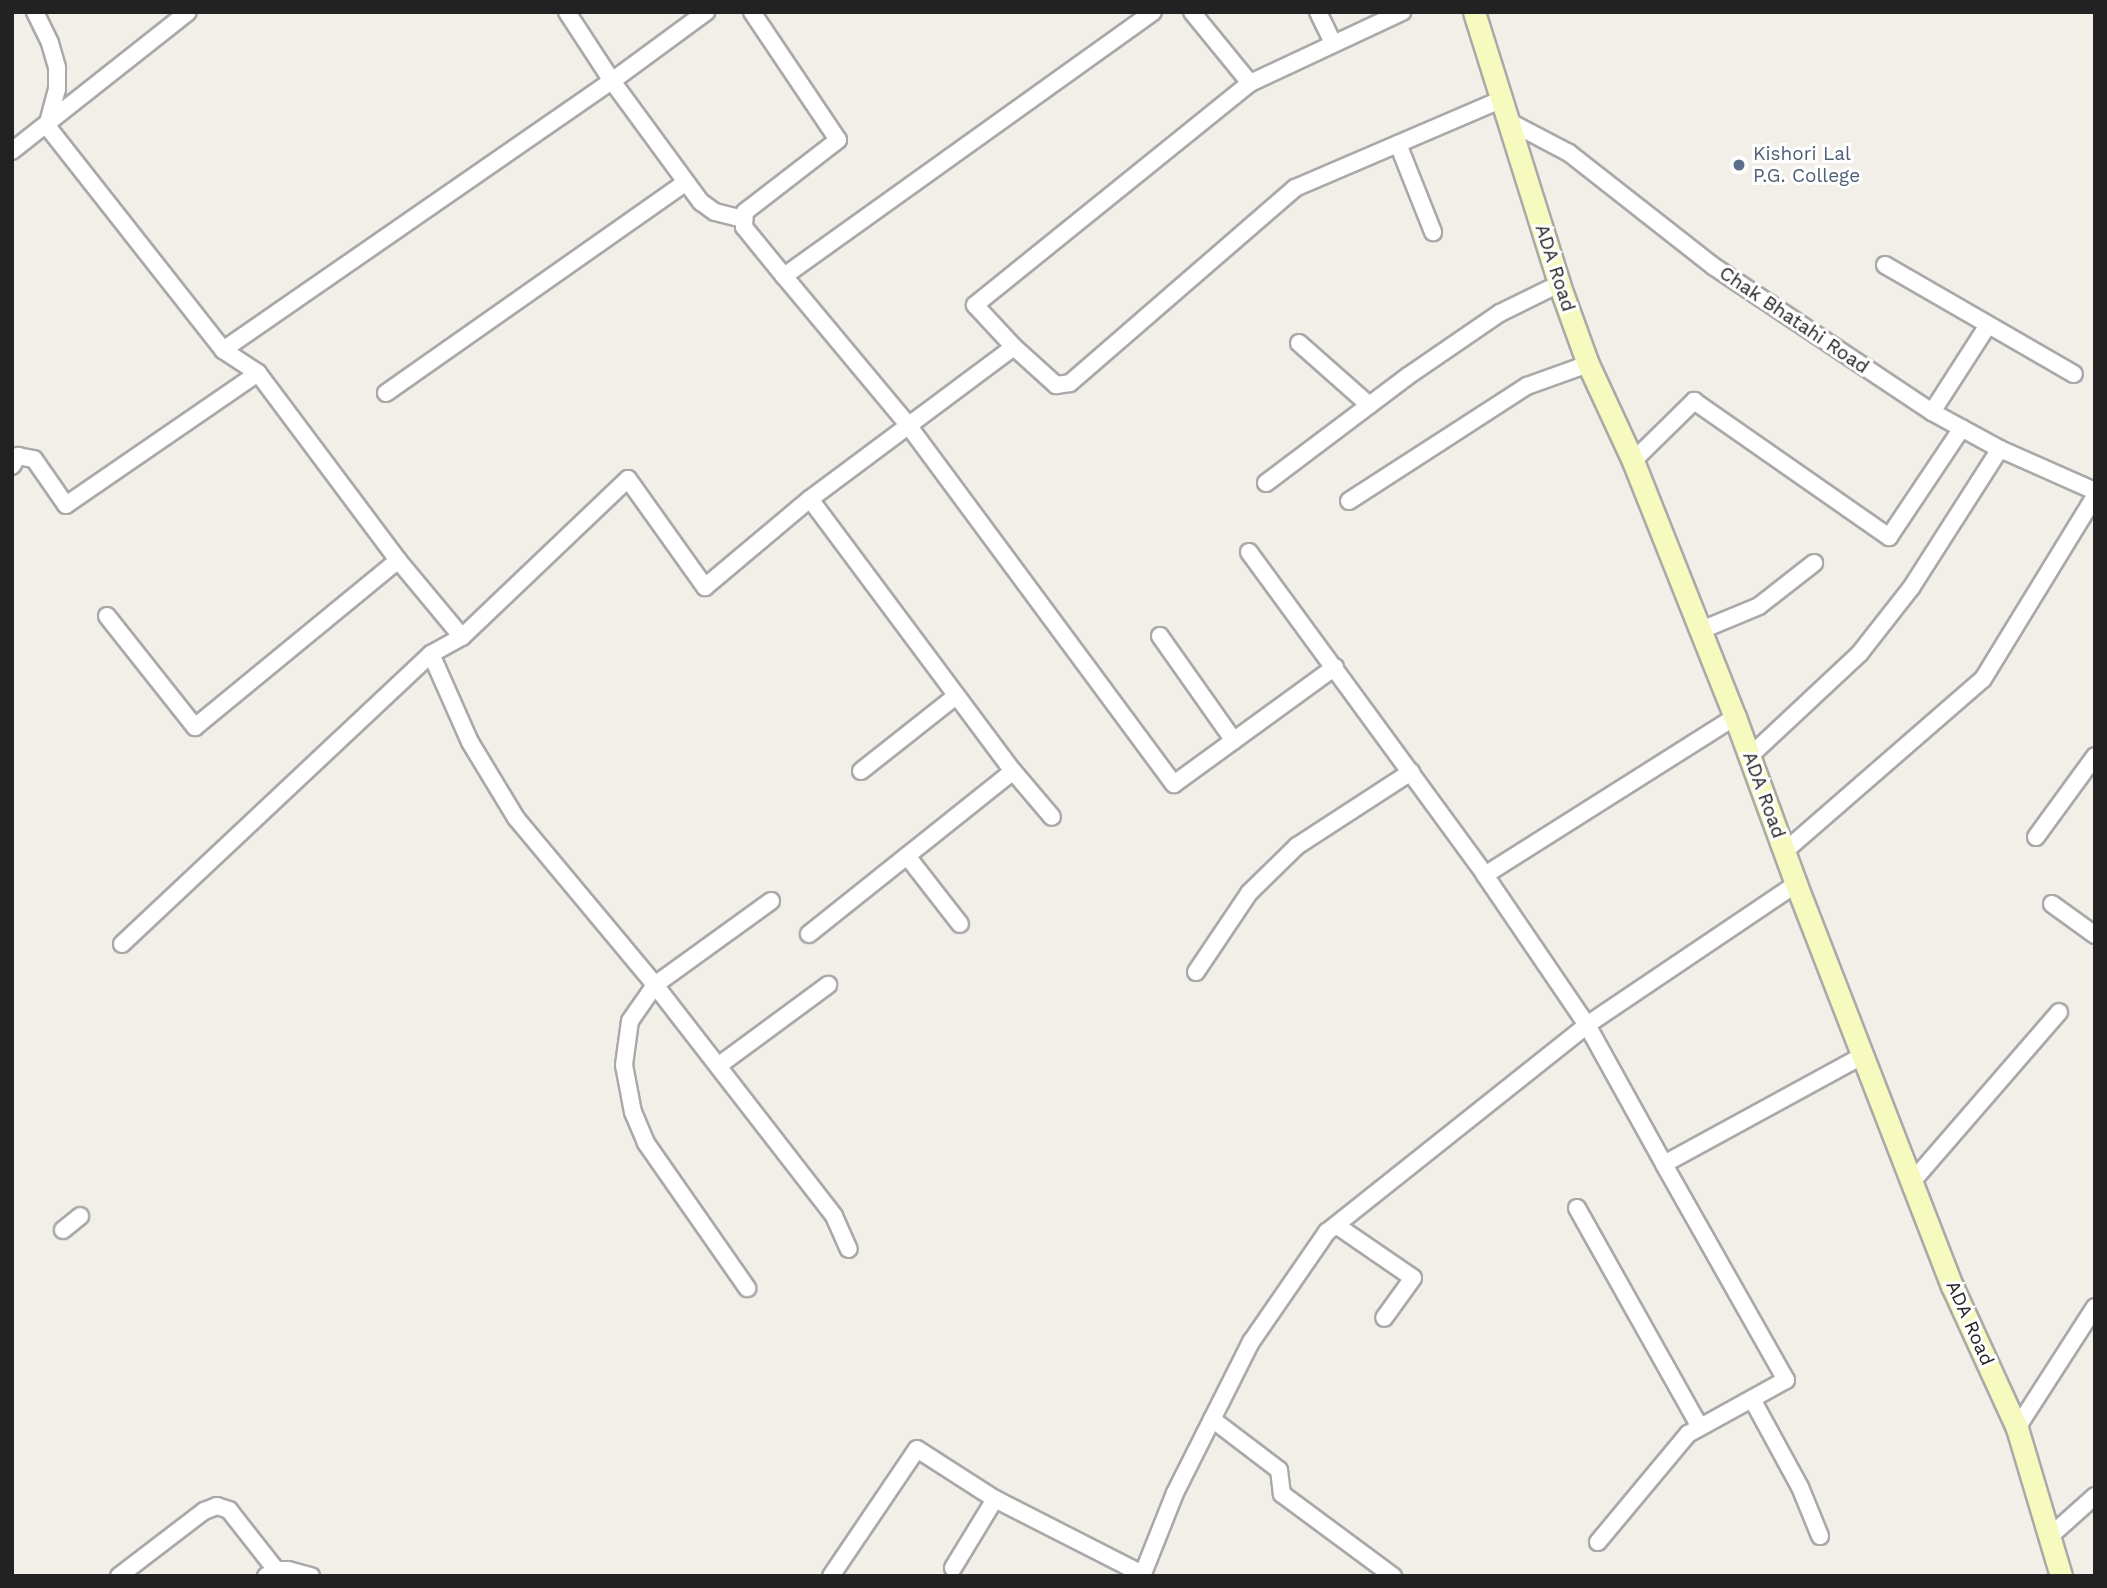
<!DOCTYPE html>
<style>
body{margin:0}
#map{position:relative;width:2107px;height:1588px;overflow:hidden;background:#f2efe9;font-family:"Work Sans",sans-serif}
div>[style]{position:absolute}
.roads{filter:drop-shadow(2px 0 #a9a9a9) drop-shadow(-2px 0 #a9a9a9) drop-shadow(0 2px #a9a9a9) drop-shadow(0 -2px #a9a9a9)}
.street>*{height:16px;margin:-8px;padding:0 8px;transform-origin:8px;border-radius:8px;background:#fff}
.secondary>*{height:21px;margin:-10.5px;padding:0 10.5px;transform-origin:10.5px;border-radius:10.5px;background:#f7fabf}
.dots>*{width:19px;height:19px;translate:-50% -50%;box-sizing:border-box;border:4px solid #fff;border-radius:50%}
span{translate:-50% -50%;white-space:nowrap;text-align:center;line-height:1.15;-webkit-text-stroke:6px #fff;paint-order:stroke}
.service-label{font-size:19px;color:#4e5e75}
.left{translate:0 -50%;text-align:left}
.street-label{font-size:19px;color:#222}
.frame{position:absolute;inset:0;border:14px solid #222;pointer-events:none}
</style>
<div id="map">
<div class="roads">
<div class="street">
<i style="left:35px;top:12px;width:34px;rotate:64deg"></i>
<i style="left:50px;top:43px;width:26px;rotate:74deg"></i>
<i style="left:57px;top:68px;width:21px;rotate:90deg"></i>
<i style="left:57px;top:89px;width:38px;rotate:105deg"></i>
<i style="left:47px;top:126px;width:285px;rotate:51.8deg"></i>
<i style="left:223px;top:350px;width:42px;rotate:33.3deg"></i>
<i style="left:258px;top:373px;width:234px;rotate:53.2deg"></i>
<i style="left:398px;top:560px;width:100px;rotate:50.3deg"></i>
<i style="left:462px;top:637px;width:229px;rotate:-43.6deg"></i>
<i style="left:628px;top:479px;width:133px;rotate:54.5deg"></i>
<i style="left:705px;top:587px;width:137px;rotate:-40deg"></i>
<i style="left:810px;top:499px;width:254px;rotate:-36.7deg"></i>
<i style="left:1014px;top:347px;width:57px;rotate:42.1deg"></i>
<i style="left:1056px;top:385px;width:14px;rotate:-8deg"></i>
<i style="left:1070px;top:383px;width:298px;rotate:-40.9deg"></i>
<i style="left:1295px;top:188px;width:223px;rotate:-23.2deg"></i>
<i style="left:567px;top:12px;width:82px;rotate:56.9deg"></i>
<i style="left:612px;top:81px;width:150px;rotate:53.7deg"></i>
<i style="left:701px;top:202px;width:17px;rotate:36deg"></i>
<i style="left:715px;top:212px;width:29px;rotate:14deg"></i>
<i style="left:752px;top:12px;width:154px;rotate:56.1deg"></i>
<i style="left:838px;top:140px;width:118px;rotate:142.3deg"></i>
<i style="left:745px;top:212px;width:15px;rotate:94deg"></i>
<i style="left:744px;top:227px;width:63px;rotate:50.8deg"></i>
<i style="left:1153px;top:12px;width:454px;rotate:144.4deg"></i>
<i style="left:784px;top:276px;width:194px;rotate:50.2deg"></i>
<i style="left:908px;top:425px;width:447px;rotate:53.5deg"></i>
<i style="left:1174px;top:784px;width:199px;rotate:-36deg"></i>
<i style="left:1192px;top:12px;width:92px;rotate:50.8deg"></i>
<i style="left:1318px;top:12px;width:34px;rotate:64deg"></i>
<i style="left:1510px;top:122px;width:67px;rotate:27.7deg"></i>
<i style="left:1569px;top:153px;width:183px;rotate:38.1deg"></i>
<i style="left:1713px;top:266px;width:263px;rotate:33.7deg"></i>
<i style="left:1932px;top:412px;width:77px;rotate:28.6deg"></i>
<i style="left:2000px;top:449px;width:104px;rotate:23.9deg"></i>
<i style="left:1398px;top:144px;width:95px;rotate:68.3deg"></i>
<i style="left:12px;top:151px;width:224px;rotate:-38.3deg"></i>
<i style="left:1885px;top:265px;width:218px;rotate:30deg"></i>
<i style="left:1299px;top:343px;width:94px;rotate:41.5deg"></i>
<i style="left:1014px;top:347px;width:57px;rotate:-132.9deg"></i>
<i style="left:975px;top:305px;width:353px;rotate:-38.9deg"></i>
<i style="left:1250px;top:83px;width:168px;rotate:-25deg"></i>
<i style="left:223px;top:350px;width:473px;rotate:-34.7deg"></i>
<i style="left:612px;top:81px;width:117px;rotate:-36.3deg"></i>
<i style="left:386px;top:393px;width:365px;rotate:-35.1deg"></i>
<i style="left:1932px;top:412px;width:103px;rotate:-57.2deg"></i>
<i style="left:1633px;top:461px;width:86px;rotate:-44.5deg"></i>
<i style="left:1694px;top:401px;width:238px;rotate:34.9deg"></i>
<i style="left:1889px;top:537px;width:131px;rotate:-56.2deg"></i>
<i style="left:12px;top:466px;width:12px;rotate:-59deg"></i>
<i style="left:18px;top:456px;width:16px;rotate:11deg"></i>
<i style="left:34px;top:459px;width:56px;rotate:55.2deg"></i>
<i style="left:66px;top:505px;width:233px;rotate:-34.5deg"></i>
<i style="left:1266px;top:483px;width:178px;rotate:-37deg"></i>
<i style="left:1408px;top:376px;width:112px;rotate:-34.4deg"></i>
<i style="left:1500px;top:313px;width:66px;rotate:-26.2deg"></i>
<i style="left:810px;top:499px;width:339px;rotate:53.3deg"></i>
<i style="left:1013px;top:771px;width:60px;rotate:49.7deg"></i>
<i style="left:1349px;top:501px;width:212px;rotate:-32.9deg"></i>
<i style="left:1527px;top:386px;width:65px;rotate:-19.8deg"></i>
<i style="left:1249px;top:552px;width:400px;rotate:53.8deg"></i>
<i style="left:1485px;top:875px;width:181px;rotate:55.8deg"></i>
<i style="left:1587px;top:1025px;width:159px;rotate:61deg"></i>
<i style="left:1664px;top:1164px;width:226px;rotate:-28.6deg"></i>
<i style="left:107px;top:616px;width:142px;rotate:51.6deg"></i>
<i style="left:195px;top:727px;width:263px;rotate:-39.4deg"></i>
<i style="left:1699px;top:631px;width:65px;rotate:-22.6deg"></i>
<i style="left:1759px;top:606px;width:70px;rotate:-38deg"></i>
<i style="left:1160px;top:636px;width:128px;rotate:54.8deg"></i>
<i style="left:431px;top:654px;width:96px;rotate:66.1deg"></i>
<i style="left:470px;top:742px;width:89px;rotate:58.8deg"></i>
<i style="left:516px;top:818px;width:217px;rotate:50.2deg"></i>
<i style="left:655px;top:985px;width:44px;rotate:124.8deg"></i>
<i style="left:630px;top:1021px;width:44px;rotate:97.8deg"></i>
<i style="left:624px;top:1065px;width:48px;rotate:79.2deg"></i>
<i style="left:633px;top:1112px;width:34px;rotate:67deg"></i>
<i style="left:646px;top:1143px;width:177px;rotate:55.1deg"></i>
<i style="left:1750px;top:756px;width:151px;rotate:-43.1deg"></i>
<i style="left:1860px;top:653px;width:83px;rotate:-51.9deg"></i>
<i style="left:1911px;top:588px;width:165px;rotate:-57.4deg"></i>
<i style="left:861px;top:771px;width:121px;rotate:-38.3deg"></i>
<i style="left:2036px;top:837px;width:100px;rotate:-53.9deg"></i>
<i style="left:1785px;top:851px;width:262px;rotate:-41deg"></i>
<i style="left:1983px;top:679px;width:215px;rotate:-58.5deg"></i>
<i style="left:907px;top:856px;width:86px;rotate:52.1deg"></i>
<i style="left:1485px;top:875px;width:296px;rotate:-32.3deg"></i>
<i style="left:771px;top:901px;width:143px;rotate:144.1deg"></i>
<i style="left:655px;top:985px;width:292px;rotate:52.2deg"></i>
<i style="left:834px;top:1216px;width:36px;rotate:66deg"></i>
<i style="left:2052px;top:904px;width:53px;rotate:35.8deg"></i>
<i style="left:809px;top:934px;width:261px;rotate:-38.6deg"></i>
<i style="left:122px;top:944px;width:424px;rotate:-43.2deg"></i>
<i style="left:431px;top:654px;width:35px;rotate:-29deg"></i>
<i style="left:1196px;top:972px;width:95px;rotate:-56.1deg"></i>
<i style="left:1249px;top:893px;width:67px;rotate:-44.4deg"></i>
<i style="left:1297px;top:846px;width:136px;rotate:-33deg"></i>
<i style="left:718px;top:1066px;width:137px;rotate:-36.4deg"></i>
<i style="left:1911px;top:1183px;width:226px;rotate:-49.1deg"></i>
<i style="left:1577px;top:1208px;width:251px;rotate:60.7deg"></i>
<i style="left:1336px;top:1225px;width:93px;rotate:34.5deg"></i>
<i style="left:1413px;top:1278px;width:49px;rotate:125.9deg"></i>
<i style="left:63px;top:1230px;width:22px;rotate:-39deg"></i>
<i style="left:1752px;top:1399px;width:100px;rotate:61.4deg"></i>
<i style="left:1800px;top:1487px;width:53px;rotate:67.8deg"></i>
<i style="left:1212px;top:1419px;width:84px;rotate:37.3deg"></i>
<i style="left:1279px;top:1470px;width:24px;rotate:83deg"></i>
<i style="left:1282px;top:1494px;width:138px;rotate:36.5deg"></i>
<i style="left:2017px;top:1428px;width:144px;rotate:-57.2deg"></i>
<i style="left:2048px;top:1538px;width:63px;rotate:-41.8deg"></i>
<i style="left:1598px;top:1542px;width:141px;rotate:-50.2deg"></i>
<i style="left:1688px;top:1434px;width:112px;rotate:-28.9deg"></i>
<i style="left:1786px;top:1380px;width:248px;rotate:-119.5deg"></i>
<i style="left:953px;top:1568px;width:81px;rotate:-58.7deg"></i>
<i style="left:119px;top:1576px;width:107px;rotate:-37.4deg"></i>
<i style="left:204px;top:1511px;width:14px;rotate:-21deg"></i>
<i style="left:217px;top:1506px;width:13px;rotate:18deg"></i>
<i style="left:229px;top:1510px;width:76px;rotate:51.9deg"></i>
<i style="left:266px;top:1576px;width:12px;rotate:-31deg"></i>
<i style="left:276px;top:1570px;width:12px"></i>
<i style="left:288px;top:1570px;width:24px;rotate:15deg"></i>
<i style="left:831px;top:1576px;width:153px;rotate:-55.9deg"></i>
<i style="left:917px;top:1449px;width:93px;rotate:32.7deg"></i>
<i style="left:995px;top:1499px;width:165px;rotate:27deg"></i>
<i style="left:1142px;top:1576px;width:89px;rotate:-68.3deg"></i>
<i style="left:1175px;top:1493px;width:169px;rotate:-63.3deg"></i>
<i style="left:1251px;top:1342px;width:134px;rotate:-55.4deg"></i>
<i style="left:1327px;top:1232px;width:332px;rotate:-38.5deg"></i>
<i style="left:1587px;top:1025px;width:252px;rotate:-34deg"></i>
</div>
<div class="secondary">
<i style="left:1474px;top:12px;width:285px;rotate:72.6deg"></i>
<i style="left:1559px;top:284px;width:85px;rotate:70.1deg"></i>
<i style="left:1588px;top:364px;width:107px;rotate:65.1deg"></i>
<i style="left:1633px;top:461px;width:276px;rotate:68.3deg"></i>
<i style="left:1735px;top:717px;width:178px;rotate:69.9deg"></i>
<i style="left:1796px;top:884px;width:431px;rotate:68.8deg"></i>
<i style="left:1952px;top:1286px;width:156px;rotate:65.4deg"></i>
<i style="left:2017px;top:1428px;width:154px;rotate:73.4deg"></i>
</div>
</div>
<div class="dots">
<i style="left:1739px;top:165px;background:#5c6f8a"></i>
</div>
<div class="service-label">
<span class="left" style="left:1753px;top:165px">Kishori Lal<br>P.G. College</span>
</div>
<div class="street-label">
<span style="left:1555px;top:268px;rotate:72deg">ADA Road</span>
<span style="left:1794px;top:320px;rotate:34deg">Chak Bhatahi Road</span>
<span style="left:1764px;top:795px;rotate:70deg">ADA Road</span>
<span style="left:1970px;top:1323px;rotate:66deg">ADA Road</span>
</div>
<div class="frame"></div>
</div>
